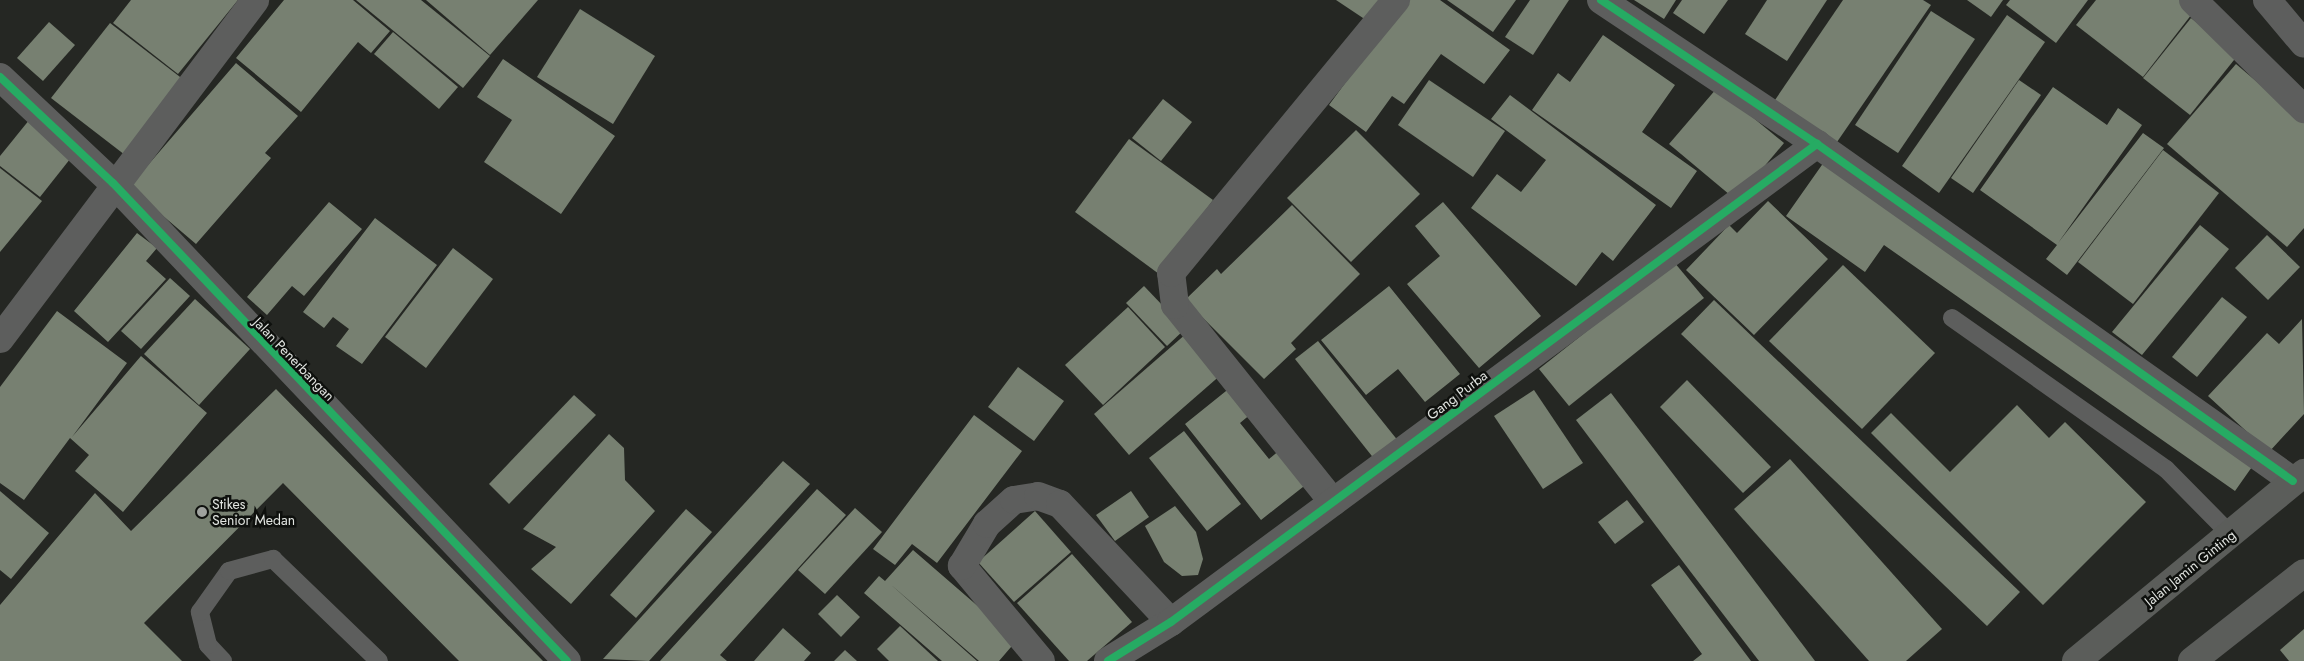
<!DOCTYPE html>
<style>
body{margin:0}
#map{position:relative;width:2304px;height:661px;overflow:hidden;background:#252723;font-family:Jost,sans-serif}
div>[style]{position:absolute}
.building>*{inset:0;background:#778071}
.lane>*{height:18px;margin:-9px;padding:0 9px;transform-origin:9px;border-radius:9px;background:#5d5e5d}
.street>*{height:28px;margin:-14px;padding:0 14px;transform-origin:14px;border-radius:14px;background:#5d5e5d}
.highway>*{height:28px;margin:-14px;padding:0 14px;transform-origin:14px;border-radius:14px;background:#5b5d5a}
.cycleway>*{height:8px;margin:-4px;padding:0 4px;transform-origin:4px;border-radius:4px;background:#26ab63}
.dots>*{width:14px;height:14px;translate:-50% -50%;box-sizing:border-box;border:2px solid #0e100d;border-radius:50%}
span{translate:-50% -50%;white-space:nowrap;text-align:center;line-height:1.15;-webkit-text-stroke:5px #0e100d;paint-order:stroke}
.street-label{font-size:14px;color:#e1e4e0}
.poi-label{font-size:14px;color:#e1e4e0}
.left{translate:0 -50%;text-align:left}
</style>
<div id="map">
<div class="building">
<i style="clip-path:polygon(131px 0,238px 0,178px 74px,113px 23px)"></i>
<i style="clip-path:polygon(284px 0,353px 0,390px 31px,371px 53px,358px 42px,301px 112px,236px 58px)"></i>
<i style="clip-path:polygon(356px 0,421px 0,490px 56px,463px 88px)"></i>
<i style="clip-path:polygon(426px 0,538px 0,490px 55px)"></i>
<i style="clip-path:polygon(1336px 0,1389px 0,1372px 24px)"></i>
<i style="clip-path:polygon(1406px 0,1440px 0,1510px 50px,1484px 84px,1441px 54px,1404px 104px,1392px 96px,1366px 132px,1329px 105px)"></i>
<i style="clip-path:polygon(1447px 0,1516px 0,1493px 32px)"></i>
<i style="clip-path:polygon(1530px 0,1569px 0,1533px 55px,1505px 37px)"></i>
<i style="clip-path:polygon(1634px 0,1676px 0,1664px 19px)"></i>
<i style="clip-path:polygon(1682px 0,1728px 0,1704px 34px,1673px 13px)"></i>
<i style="clip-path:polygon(1767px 0,1827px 0,1787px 61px,1745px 34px)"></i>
<i style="clip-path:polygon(1843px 0,1923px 0,1931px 5px,1837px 142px,1775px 100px)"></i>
<i style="clip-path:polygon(1967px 0,2003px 0,1991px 17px)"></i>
<i style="clip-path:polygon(2010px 0,2088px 0,2056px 43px,2006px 5px)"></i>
<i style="clip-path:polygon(2096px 0,2182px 0,2195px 10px,2143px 77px,2076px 25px)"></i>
<i style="clip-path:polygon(580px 9px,655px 56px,613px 124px,537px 77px)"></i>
<i style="clip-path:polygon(1931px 11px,1975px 39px,1898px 153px,1855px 125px)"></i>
<i style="clip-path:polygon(2007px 15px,2045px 42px,1939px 193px,1902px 166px)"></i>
<i style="clip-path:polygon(2191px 18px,2238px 55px,2190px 115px,2143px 78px)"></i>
<i style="clip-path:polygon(49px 22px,75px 45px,43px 81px,17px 58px)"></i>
<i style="clip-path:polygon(110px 23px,184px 80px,125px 155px,51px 98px)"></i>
<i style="clip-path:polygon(393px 32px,458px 87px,439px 109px,374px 54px)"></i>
<i style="clip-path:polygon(1603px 35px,1675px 85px,1642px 132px,1697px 171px,1671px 208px,1532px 110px,1558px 73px,1570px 82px)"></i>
<i style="clip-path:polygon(503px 59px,615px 136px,561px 214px,484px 162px,512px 120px,477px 97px)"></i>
<i style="clip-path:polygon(236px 63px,298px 116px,265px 153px,271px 158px,196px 244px,129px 187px)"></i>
<i style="clip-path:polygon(2236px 64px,2304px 122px,2304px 228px,2287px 247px,2167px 144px)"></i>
<i style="clip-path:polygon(1429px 80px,1505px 131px,1473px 177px,1398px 125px)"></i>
<i style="clip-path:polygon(2019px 80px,2041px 95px,1973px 193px,1951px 178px)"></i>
<i style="clip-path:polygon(2053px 87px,2107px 125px,2118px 108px,2142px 125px,2058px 243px,2143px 133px,2164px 148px,2067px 275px,2046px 259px,2057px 245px,1980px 190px)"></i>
<i style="clip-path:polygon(1717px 88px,1784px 143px,1736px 200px,1669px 144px)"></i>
<i style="clip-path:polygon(1510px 95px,1656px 205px,1613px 261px,1602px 252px,1576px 286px,1471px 208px,1497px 174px,1521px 192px,1546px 160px,1491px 119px)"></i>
<i style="clip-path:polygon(1163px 99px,1192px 122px,1161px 161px,1132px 138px)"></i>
<i style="clip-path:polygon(30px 119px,74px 154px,40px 197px,0 166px,0 156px)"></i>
<i style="clip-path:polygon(1356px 130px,1420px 194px,1351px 262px,1287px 198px)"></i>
<i style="clip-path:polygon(1129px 139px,1213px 200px,1159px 274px,1075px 212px)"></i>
<i style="clip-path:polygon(2163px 150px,2219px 193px,2133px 304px,2078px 262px)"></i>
<i style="clip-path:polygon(1824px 162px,2254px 464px,2235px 491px,1884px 245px,1865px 272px,1786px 216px)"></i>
<i style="clip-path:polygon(0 168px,42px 201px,0 252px)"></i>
<i style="clip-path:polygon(1768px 201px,1828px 259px,1754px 335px,1686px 270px,1729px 225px,1737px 233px)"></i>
<i style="clip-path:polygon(329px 202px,362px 229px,304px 296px,292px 286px,267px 315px,247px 297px)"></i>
<i style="clip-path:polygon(1443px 202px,1541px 316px,1479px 368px,1407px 284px,1440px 256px,1415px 226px)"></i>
<i style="clip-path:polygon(1292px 205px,1360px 274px,1291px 343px,1296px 349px,1264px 379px,1185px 300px,1217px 269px,1221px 274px)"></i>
<i style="clip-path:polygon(375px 218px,437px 265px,362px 364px,336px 346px,349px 329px,333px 317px,324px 328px,303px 312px)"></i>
<i style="clip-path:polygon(2200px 225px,2229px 249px,2142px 355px,2112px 332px)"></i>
<i style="clip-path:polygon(137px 233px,157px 248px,146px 261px,166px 279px,108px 342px,74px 311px)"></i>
<i style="clip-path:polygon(2267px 235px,2300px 267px,2268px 300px,2235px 268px)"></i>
<i style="clip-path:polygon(453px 248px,493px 279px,426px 368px,385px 337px)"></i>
<i style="clip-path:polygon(1674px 262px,1704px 298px,1569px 406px,1539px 369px)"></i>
<i style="clip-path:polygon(1843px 265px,1935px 353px,1862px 429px,1769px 341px)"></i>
<i style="clip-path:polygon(170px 278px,190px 296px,141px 349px,121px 331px)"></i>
<i style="clip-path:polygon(1144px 286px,1185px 329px,1167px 346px,1126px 303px)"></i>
<i style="clip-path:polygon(1389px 286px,1460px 374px,1425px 402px,1398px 369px,1366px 395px,1321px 340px)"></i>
<i style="clip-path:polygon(2222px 297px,2247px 317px,2197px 377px,2172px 357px)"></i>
<i style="clip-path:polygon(195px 299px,250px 349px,199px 405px,144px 354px)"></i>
<i style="clip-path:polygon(1714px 300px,2020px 592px,1987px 626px,1681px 334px)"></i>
<i style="clip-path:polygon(1128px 307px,1165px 347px,1103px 405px,1065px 365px)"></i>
<i style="clip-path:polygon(57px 311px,127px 363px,72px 437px,141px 356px,207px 413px,123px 512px,75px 471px,89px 455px,70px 438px,24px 500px,0 483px,0 387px)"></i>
<i style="clip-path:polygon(2302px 319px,2304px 414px,2269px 452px,2208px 396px,2267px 333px,2279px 344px)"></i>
<i style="clip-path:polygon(1187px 333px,1223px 373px,1129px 455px,1094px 414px)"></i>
<i style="clip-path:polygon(1318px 341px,1403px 447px,1379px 465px,1295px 359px)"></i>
<i style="clip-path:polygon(1018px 367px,1064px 401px,1034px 441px,988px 407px)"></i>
<i style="clip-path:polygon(1687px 380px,1771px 467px,1743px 493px,1660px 407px)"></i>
<i style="clip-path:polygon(1231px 387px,1252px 413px,1240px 423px,1269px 459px,1281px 449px,1308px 483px,1261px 520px,1185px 424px)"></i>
<i style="clip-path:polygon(276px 389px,543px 661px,459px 661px,283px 483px,144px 623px,182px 661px,0 661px,0 605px,95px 493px,131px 531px)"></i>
<i style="clip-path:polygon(1534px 390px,1583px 463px,1543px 489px,1494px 416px)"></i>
<i style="clip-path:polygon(1611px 393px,1726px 543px,1815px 661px,1759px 661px,1690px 571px,1576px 420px)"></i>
<i style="clip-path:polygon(574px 395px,596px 415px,509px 504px,489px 484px)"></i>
<i style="clip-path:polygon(2017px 405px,2049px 438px,2065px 422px,2146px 502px,2043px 605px,1871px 433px,1891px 413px,1950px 472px)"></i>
<i style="clip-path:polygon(974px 415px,1022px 451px,937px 563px,912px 544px,895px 565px,873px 549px)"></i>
<i style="clip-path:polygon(1184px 431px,1241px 504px,1207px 531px,1149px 458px)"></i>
<i style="clip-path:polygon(609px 434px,624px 448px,625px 480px,655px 511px,571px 604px,531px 569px,556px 547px,523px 529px)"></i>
<i style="clip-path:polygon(1790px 459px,1942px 629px,1906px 661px,1869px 661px,1734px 509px)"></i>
<i style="clip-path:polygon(783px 461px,810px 484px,649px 661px,603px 659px)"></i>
<i style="clip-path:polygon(817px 489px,846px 515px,720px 655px,727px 661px,660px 661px)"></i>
<i style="clip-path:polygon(0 491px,49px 533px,11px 579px,0 570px)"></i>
<i style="clip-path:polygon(1131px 491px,1149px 517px,1115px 541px,1096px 515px)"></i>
<i style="clip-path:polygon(1627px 500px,1644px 522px,1615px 544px,1598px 522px)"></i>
<i style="clip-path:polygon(1175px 506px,1196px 532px,1203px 559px,1198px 575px,1182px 576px,1164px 562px,1145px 526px)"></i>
<i style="clip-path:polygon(855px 508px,882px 532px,825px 594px,798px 570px)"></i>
<i style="clip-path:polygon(686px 509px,712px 532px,636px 618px,610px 595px)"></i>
<i style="clip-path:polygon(1035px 511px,1071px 552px,1014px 602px,978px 562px)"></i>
<i style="clip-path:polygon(913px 550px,1017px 640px,999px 661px,979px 661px,889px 583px,977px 661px,942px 661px,864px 593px,879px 576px,885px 581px)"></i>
<i style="clip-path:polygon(1072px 554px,1132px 622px,1087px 661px,1069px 661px,1017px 603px)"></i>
<i style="clip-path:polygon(1679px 565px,1751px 661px,1693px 661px,1702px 654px,1651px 585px)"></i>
<i style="clip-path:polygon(837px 595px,860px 617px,841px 637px,818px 614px)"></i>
<i style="clip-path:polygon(900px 626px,938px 661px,889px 661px,877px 649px)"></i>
<i style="clip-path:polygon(783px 628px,811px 653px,804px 661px,754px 661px)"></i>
<i style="clip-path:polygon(2304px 629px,2304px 661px,2289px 661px,2280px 650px)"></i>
<i style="clip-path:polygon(845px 650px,857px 661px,834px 661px)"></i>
</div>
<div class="lane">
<i style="left:1952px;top:318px;width:262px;rotate:35.2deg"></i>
<i style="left:2166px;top:469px;width:93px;rotate:45.4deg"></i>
<i style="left:223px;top:661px;width:22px;rotate:-133deg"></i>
<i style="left:208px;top:645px;width:34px;rotate:-104deg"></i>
<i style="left:200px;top:612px;width:50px;rotate:-54.7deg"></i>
<i style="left:229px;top:571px;width:46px;rotate:-15.3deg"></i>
<i style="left:273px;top:559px;width:147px;rotate:43.9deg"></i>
</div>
<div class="street">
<i style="left:1601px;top:0;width:260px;rotate:33.7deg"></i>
<i style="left:1817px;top:144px;width:583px;rotate:35.3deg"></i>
<i style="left:2193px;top:0;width:156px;rotate:44.5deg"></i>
<i style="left:2267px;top:0;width:57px;rotate:49.9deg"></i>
<i style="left:0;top:77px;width:155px;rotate:43.2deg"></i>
<i style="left:113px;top:183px;width:659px;rotate:46.48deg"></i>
<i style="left:0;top:339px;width:424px;rotate:-53deg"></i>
<i style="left:1333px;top:502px;width:253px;rotate:-128.7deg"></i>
<i style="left:1175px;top:305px;width:32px;rotate:-97deg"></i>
<i style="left:1171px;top:273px;width:354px;rotate:-50.5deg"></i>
<i style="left:1041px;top:661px;width:124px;rotate:-129.7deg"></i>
<i style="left:962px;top:566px;width:49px;rotate:-59.2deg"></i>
<i style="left:987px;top:524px;width:36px;rotate:-42deg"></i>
<i style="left:1014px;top:500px;width:24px;rotate:-9deg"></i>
<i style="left:1038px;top:496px;width:23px;rotate:20deg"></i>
<i style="left:1060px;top:504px;width:162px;rotate:46.8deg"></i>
<i style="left:1108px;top:661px;width:74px;rotate:-31.8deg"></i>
<i style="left:1171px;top:622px;width:804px;rotate:-36.5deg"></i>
</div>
<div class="highway">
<i style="left:2076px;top:661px;width:296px;rotate:-39.5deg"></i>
<i style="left:2192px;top:661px;width:142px;rotate:-38.2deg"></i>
</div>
<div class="cycleway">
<i style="left:1601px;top:0;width:260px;rotate:33.7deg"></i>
<i style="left:1817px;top:144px;width:583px;rotate:35.3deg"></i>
<i style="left:0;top:77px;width:155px;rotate:43.2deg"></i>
<i style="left:113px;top:183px;width:659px;rotate:46.48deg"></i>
<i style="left:1108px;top:661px;width:74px;rotate:-31.8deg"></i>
<i style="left:1171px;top:622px;width:804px;rotate:-36.5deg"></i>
</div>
<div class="dots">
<i style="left:202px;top:512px;background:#9fa29e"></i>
</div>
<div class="street-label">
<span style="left:294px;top:359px;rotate:46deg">Jalan Penerbangan</span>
<span style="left:1457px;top:395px;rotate:-37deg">Gang Purba</span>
<span style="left:2190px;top:568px;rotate:-39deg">Jalan Jamin Ginting</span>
</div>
<div class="poi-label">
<span class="left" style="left:212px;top:512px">Stikes<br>Senior Medan</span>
</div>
</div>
